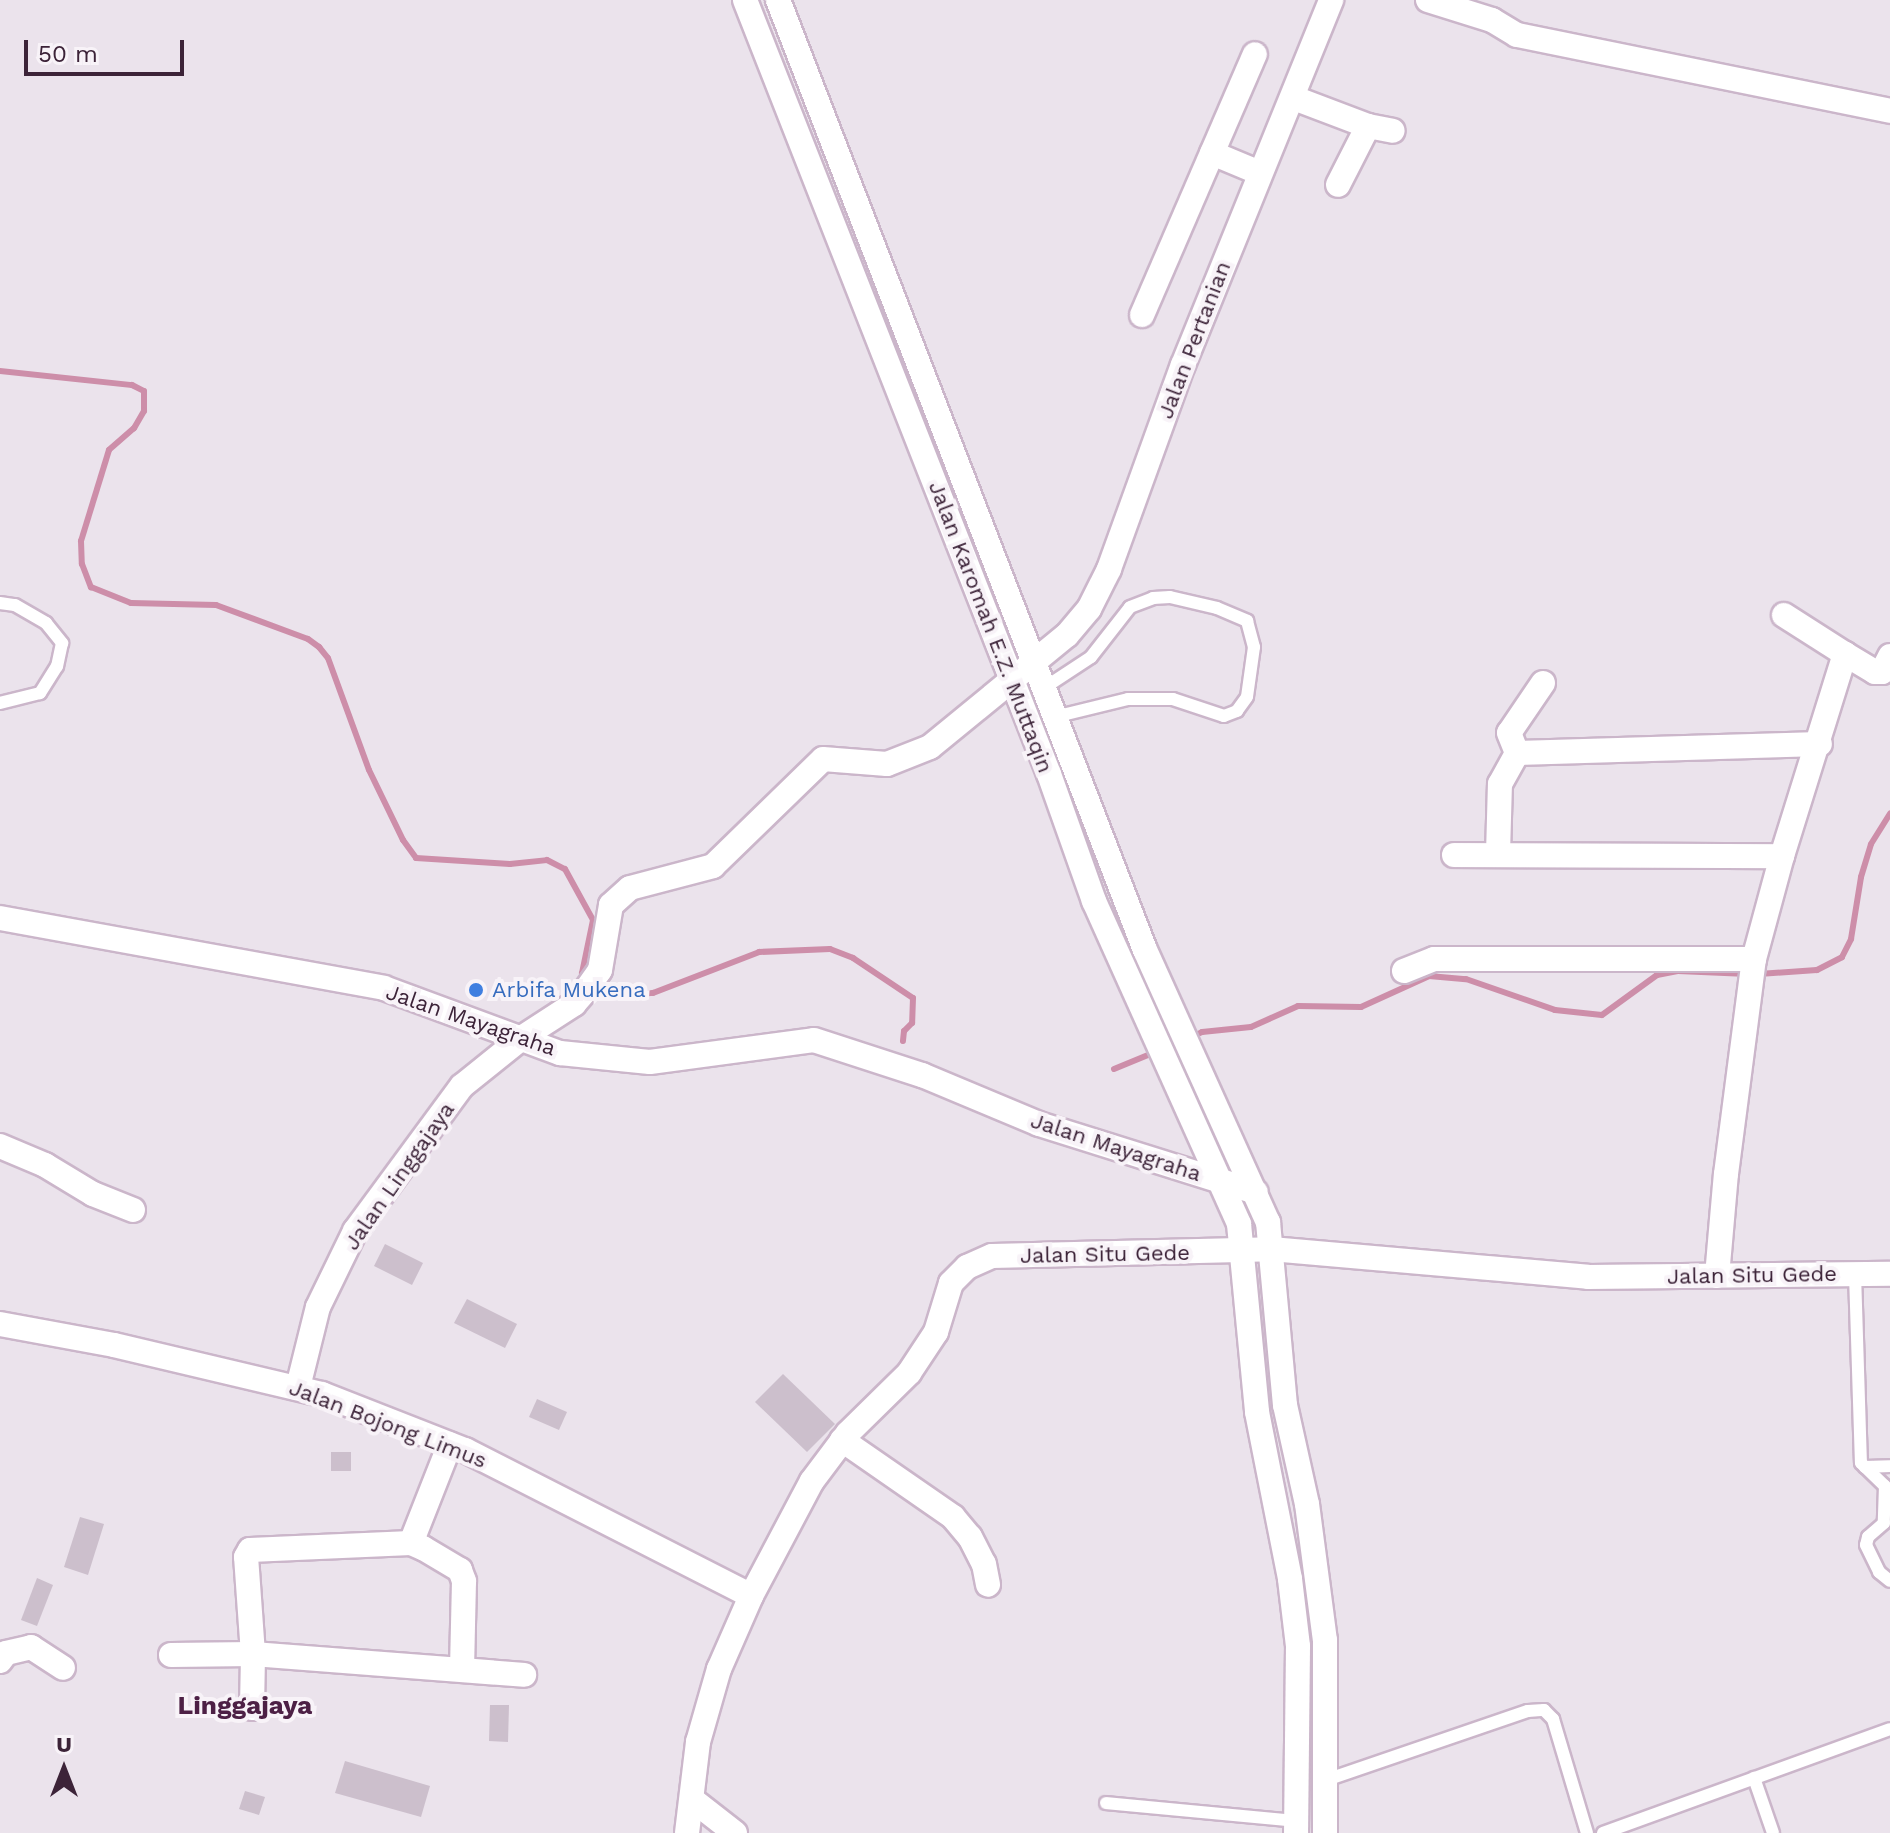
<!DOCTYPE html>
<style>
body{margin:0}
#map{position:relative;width:1890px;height:1833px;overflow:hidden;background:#ebe3ec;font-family:"Work Sans",sans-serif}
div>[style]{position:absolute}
.stream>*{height:6px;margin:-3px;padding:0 3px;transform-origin:3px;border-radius:3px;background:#cd8ea9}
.building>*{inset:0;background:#ccbfcc}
.roads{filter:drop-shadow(2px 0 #cbb6ca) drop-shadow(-2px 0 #cbb6ca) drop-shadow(0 2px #cbb6ca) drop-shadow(0 -2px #cbb6ca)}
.lane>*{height:12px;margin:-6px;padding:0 6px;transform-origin:6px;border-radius:6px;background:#fff}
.street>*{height:24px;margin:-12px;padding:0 12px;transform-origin:12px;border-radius:12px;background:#fff}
.secondary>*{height:24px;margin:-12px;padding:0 12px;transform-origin:12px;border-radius:12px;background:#fff}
.dots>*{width:22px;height:22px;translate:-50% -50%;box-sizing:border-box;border:4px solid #f8f3f8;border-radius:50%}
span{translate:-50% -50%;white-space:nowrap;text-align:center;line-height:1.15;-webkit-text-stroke:8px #f8f3f8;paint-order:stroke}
.street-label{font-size:22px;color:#3c2338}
.shop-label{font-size:22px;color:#366cbe}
.left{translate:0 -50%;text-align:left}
.quarter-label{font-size:26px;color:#4d2045;font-weight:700}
.north{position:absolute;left:24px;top:1729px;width:80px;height:80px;-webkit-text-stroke:6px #f8f3f8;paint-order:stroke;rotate:0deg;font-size:22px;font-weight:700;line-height:32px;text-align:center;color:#3c2338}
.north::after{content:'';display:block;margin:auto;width:28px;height:36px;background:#3c2338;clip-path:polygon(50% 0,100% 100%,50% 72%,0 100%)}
.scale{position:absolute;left:24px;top:40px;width:160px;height:36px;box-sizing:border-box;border:4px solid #3c2338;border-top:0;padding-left:10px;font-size:24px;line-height:28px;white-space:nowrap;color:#3c2338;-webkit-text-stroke:6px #f8f3f8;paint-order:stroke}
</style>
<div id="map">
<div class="stream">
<i style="left:0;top:371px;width:133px;rotate:6.1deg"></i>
<i style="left:132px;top:385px;width:13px;rotate:27deg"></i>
<i style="left:144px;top:391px;width:20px;rotate:90deg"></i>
<i style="left:144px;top:411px;width:20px;rotate:120deg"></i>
<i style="left:134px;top:428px;width:33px;rotate:139deg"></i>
<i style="left:109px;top:450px;width:95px;rotate:107.1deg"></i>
<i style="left:81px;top:541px;width:23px;rotate:88deg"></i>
<i style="left:82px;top:564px;width:25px;rotate:69deg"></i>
<i style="left:91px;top:587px;width:43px;rotate:21.8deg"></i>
<i style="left:131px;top:603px;width:85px;rotate:1.3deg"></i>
<i style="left:216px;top:605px;width:98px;rotate:20.3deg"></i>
<i style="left:308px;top:639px;width:14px;rotate:36deg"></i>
<i style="left:319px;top:647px;width:14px;rotate:51deg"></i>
<i style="left:328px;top:658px;width:119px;rotate:69.9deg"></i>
<i style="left:369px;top:770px;width:78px;rotate:64.1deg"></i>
<i style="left:403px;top:840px;width:22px;rotate:54deg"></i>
<i style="left:416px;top:858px;width:94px;rotate:3.7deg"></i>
<i style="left:510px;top:864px;width:37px;rotate:-6deg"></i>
<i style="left:547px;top:860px;width:20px;rotate:27deg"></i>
<i style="left:565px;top:869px;width:58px;rotate:61.2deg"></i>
<i style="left:593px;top:920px;width:54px;rotate:101.7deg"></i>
<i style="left:582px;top:973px;width:9px;rotate:41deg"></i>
<i style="left:1759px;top:974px;width:58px;rotate:-3.9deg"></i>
<i style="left:1817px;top:970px;width:28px;rotate:-27deg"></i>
<i style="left:1842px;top:957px;width:20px;rotate:-63deg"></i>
<i style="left:1851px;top:939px;width:63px;rotate:-80.8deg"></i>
<i style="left:1861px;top:877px;width:34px;rotate:-73deg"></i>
<i style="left:1871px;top:844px;width:36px;rotate:-58deg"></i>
<i style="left:597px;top:987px;width:28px;rotate:19deg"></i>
<i style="left:623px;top:996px;width:30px;rotate:-6deg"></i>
<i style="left:653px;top:993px;width:114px;rotate:-21.1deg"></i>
<i style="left:759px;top:952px;width:71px;rotate:-2.4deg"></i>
<i style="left:830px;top:949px;width:25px;rotate:21deg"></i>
<i style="left:853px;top:958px;width:72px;rotate:33.7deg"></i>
<i style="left:913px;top:998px;width:25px;rotate:92deg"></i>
<i style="left:912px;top:1023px;width:11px;rotate:135deg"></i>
<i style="left:904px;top:1031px;width:10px;rotate:96deg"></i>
<i style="left:1191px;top:1037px;width:12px;rotate:-24deg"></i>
<i style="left:1202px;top:1032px;width:49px;rotate:-5.8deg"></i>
<i style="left:1251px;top:1027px;width:51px;rotate:-24.1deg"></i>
<i style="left:1298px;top:1006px;width:63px;rotate:0.9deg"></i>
<i style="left:1361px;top:1007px;width:75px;rotate:-24.5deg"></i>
<i style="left:1429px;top:976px;width:37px;rotate:5deg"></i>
<i style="left:1466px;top:979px;width:94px;rotate:19.2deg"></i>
<i style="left:1555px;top:1010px;width:47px;rotate:6.1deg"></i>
<i style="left:1602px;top:1015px;width:68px;rotate:-36deg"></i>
<i style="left:1657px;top:975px;width:21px;rotate:-11deg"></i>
<i style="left:1678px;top:971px;width:70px;rotate:2.5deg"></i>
<i style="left:1114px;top:1069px;width:44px;rotate:-22.5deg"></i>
</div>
<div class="building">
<i style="clip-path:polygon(385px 1244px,423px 1263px,412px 1285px,374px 1266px)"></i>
<i style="clip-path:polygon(467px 1299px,517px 1324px,505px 1348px,454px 1323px)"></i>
<i style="clip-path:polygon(783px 1374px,835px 1424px,807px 1452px,755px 1402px)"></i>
<i style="clip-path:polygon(537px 1399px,567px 1412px,559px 1430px,529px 1417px)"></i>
<i style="clip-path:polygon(331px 1452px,351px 1452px,351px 1471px,331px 1471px)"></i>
<i style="clip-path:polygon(80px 1517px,104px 1524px,88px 1575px,64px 1567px)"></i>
<i style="clip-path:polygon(37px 1578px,53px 1585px,37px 1626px,21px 1620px)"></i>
<i style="clip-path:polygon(490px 1705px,509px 1705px,508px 1742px,489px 1741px)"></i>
<i style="clip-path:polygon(345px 1761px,430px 1786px,421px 1817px,335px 1793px)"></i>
<i style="clip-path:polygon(245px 1791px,265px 1797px,259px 1815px,239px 1809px)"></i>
</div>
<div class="roads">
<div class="lane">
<i style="left:0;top:603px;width:15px;rotate:8deg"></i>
<i style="left:15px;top:605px;width:36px;rotate:30deg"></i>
<i style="left:46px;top:623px;width:26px;rotate:51deg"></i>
<i style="left:62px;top:643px;width:24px;rotate:102deg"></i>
<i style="left:57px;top:666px;width:32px;rotate:122deg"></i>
<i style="left:40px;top:693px;width:41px;rotate:166deg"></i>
<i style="left:1044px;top:688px;width:56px;rotate:-33.4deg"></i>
<i style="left:1091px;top:657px;width:63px;rotate:-52deg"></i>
<i style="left:1130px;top:607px;width:25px;rotate:-21deg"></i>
<i style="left:1153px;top:598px;width:17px;rotate:-3deg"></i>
<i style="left:1170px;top:597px;width:48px;rotate:13.2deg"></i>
<i style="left:1217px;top:608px;width:33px;rotate:23deg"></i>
<i style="left:1247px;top:621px;width:27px;rotate:75deg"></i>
<i style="left:1254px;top:647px;width:50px;rotate:98deg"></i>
<i style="left:1247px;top:697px;width:17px;rotate:126deg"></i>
<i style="left:1237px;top:711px;width:14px;rotate:159deg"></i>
<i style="left:1224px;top:716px;width:54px;rotate:-161.6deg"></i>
<i style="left:1173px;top:699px;width:45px;rotate:180deg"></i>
<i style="left:1128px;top:699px;width:76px;rotate:166.3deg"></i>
<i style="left:1855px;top:1274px;width:189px;rotate:88.2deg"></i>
<i style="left:1861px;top:1463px;width:33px;rotate:44deg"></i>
<i style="left:1885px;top:1486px;width:37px;rotate:92deg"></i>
<i style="left:1884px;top:1523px;width:21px;rotate:139deg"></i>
<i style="left:1868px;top:1537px;width:8px;rotate:104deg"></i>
<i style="left:1866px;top:1545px;width:30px;rotate:64deg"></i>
<i style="left:1879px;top:1572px;width:14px;rotate:39deg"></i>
<i style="left:1865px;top:1467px;width:25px;rotate:-2deg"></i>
<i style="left:1754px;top:1778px;width:58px;rotate:70.9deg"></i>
<i style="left:1326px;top:1780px;width:213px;rotate:-18.9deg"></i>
<i style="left:1528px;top:1711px;width:16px;rotate:-4deg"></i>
<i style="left:1544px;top:1710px;width:13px;rotate:45deg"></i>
<i style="left:1553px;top:1719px;width:119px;rotate:73.4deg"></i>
<i style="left:1106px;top:1803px;width:192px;rotate:5.4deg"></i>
<i style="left:1603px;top:1833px;width:305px;rotate:-19.9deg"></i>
</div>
<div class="street">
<i style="left:1428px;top:0;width:67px;rotate:17.4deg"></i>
<i style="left:1492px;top:20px;width:29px;rotate:31deg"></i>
<i style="left:1517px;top:35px;width:381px;rotate:11.5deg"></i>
<i style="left:1294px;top:98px;width:79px;rotate:20.7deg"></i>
<i style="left:1368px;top:126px;width:66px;rotate:117deg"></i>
<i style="left:1368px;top:126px;width:25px;rotate:11deg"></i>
<i style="left:1212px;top:153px;width:52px;rotate:22.6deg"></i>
<i style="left:1142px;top:315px;width:284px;rotate:-66.6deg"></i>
<i style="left:1784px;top:615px;width:72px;rotate:32.6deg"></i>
<i style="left:1543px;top:683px;width:60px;rotate:124.2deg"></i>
<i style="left:1509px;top:733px;width:22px;rotate:68deg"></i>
<i style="left:1517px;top:753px;width:303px;rotate:-1.7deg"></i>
<i style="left:1498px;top:854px;width:70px;rotate:-88.4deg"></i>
<i style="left:1500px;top:784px;width:35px;rotate:-61deg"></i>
<i style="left:1454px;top:855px;width:328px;rotate:0.2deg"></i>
<i style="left:0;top:918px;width:390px;rotate:10.3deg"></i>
<i style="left:384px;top:988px;width:188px;rotate:20.3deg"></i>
<i style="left:560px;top:1053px;width:90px;rotate:5.7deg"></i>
<i style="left:650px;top:1062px;width:165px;rotate:-7.6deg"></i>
<i style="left:814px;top:1040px;width:114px;rotate:18deg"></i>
<i style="left:922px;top:1075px;width:127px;rotate:22.7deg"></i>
<i style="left:1039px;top:1124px;width:227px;rotate:17.4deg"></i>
<i style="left:1404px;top:971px;width:32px;rotate:-22deg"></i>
<i style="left:1434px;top:959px;width:320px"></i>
<i style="left:0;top:1146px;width:49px;rotate:22.9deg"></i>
<i style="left:45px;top:1165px;width:56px;rotate:31.1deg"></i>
<i style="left:93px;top:1194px;width:43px;rotate:21.8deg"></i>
<i style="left:1717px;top:1276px;width:102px;rotate:-85deg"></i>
<i style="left:1726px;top:1174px;width:217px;rotate:-82.6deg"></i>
<i style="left:1754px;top:959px;width:107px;rotate:-74.8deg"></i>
<i style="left:1782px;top:856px;width:212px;rotate:-72.7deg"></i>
<i style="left:1845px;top:654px;width:35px;rotate:31deg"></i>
<i style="left:1875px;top:672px;width:7px"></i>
<i style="left:1882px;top:672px;width:18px;rotate:-63deg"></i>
<i style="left:0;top:1324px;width:116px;rotate:10.4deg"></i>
<i style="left:114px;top:1345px;width:214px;rotate:13.3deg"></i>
<i style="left:322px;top:1394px;width:154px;rotate:21.4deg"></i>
<i style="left:465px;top:1450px;width:321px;rotate:27deg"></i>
<i style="left:298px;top:1387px;width:82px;rotate:-76deg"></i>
<i style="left:318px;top:1307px;width:85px;rotate:-64deg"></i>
<i style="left:355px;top:1231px;width:180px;rotate:-53.6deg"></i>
<i style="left:462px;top:1086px;width:78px;rotate:-38.8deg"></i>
<i style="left:523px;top:1037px;width:61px;rotate:-32.9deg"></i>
<i style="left:574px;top:1004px;width:18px;rotate:-49deg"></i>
<i style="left:586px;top:990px;width:24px;rotate:-55deg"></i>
<i style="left:600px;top:970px;width:66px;rotate:-80.4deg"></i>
<i style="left:611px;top:905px;width:25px;rotate:-42deg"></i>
<i style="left:630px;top:888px;width:86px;rotate:-14.8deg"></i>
<i style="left:713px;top:866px;width:153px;rotate:-44.2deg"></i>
<i style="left:823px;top:759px;width:64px;rotate:4.5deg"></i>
<i style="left:887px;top:764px;width:46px;rotate:-21.6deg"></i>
<i style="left:930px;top:747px;width:177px;rotate:-39.3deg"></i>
<i style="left:1067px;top:635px;width:34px;rotate:-50deg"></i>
<i style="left:1089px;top:609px;width:45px;rotate:-63.4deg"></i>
<i style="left:1109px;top:569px;width:217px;rotate:-70.1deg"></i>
<i style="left:1183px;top:365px;width:394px;rotate:-67.9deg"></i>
<i style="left:842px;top:1440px;width:135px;rotate:34.7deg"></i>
<i style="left:953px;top:1517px;width:26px;rotate:50deg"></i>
<i style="left:970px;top:1537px;width:30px;rotate:63deg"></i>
<i style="left:984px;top:1564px;width:21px;rotate:79deg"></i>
<i style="left:411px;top:1543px;width:106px;rotate:-68.5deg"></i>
<i style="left:171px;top:1655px;width:82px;rotate:-0.7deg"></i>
<i style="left:253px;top:1654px;width:272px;rotate:4.4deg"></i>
<i style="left:0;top:1661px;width:10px;rotate:-53deg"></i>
<i style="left:6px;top:1653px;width:26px;rotate:-13deg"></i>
<i style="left:31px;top:1647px;width:38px;rotate:33deg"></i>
<i style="left:252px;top:1708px;width:54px;rotate:-88.9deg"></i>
<i style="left:253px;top:1654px;width:97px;rotate:-94.1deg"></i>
<i style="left:246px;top:1557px;width:8px;rotate:-60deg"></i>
<i style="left:250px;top:1550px;width:161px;rotate:-2.5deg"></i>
<i style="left:411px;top:1543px;width:13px;rotate:23deg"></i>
<i style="left:423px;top:1548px;width:43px;rotate:30.7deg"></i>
<i style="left:460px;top:1570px;width:12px;rotate:70deg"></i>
<i style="left:464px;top:1581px;width:87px;rotate:91.3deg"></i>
<i style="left:694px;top:1801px;width:52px;rotate:38deg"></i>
<i style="left:687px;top:1833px;width:92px;rotate:-83.1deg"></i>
<i style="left:698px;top:1742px;width:76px;rotate:-74deg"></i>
<i style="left:719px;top:1669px;width:80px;rotate:-66.3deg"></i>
<i style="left:751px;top:1596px;width:130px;rotate:-62.1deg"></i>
<i style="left:812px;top:1481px;width:60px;rotate:-53.1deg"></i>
<i style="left:848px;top:1433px;width:86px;rotate:-44.5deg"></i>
<i style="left:909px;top:1373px;width:49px;rotate:-56.6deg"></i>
<i style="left:936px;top:1332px;width:51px;rotate:-73deg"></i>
<i style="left:951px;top:1283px;width:23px;rotate:-45deg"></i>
<i style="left:967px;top:1267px;width:27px;rotate:-24deg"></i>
<i style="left:992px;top:1256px;width:279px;rotate:-1.4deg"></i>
<i style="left:1271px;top:1249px;width:318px;rotate:5deg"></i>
<i style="left:1588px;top:1277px;width:302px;rotate:-0.6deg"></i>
</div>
<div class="secondary">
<i style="left:745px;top:0;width:832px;rotate:68.56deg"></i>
<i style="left:1049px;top:774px;width:135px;rotate:70.5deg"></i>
<i style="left:1094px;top:901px;width:354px;rotate:65.8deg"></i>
<i style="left:1239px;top:1224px;width:189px;rotate:84.5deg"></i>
<i style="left:1257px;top:1412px;width:170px;rotate:78.8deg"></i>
<i style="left:1290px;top:1579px;width:67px;rotate:83.2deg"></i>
<i style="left:1298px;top:1646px;width:187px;rotate:90.6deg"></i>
<i style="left:778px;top:0;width:1018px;rotate:68.88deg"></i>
<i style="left:1145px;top:950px;width:299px;rotate:65.7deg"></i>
<i style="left:1268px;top:1222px;width:184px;rotate:84.7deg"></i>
<i style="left:1285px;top:1405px;width:101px;rotate:77.5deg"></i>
<i style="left:1307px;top:1504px;width:137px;rotate:82.5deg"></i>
<i style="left:1325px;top:1640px;width:193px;rotate:90deg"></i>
</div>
</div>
<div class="dots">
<i style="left:476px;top:990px;background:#3f7fe0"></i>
</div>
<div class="street-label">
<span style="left:1194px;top:340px;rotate:-69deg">Jalan Pertanian</span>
<span style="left:991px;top:627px;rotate:69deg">Jalan Karomah E.Z. Muttaqin</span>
<span style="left:471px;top:1020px;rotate:19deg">Jalan Mayagraha</span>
<span style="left:1116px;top:1147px;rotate:18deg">Jalan Mayagraha</span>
<span style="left:399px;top:1176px;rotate:-55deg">Jalan Linggajaya</span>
<span style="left:1105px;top:1254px;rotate:-1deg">Jalan Situ Gede</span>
<span style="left:1752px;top:1275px;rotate:-1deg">Jalan Situ Gede</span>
<span style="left:388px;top:1424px;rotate:21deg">Jalan Bojong Limus</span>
</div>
<div class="shop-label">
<span class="left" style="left:492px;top:990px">Arbifa Mukena</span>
</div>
<div class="quarter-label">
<span style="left:245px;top:1706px">Linggajaya</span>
</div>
<div class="north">U</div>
<div class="scale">50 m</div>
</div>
